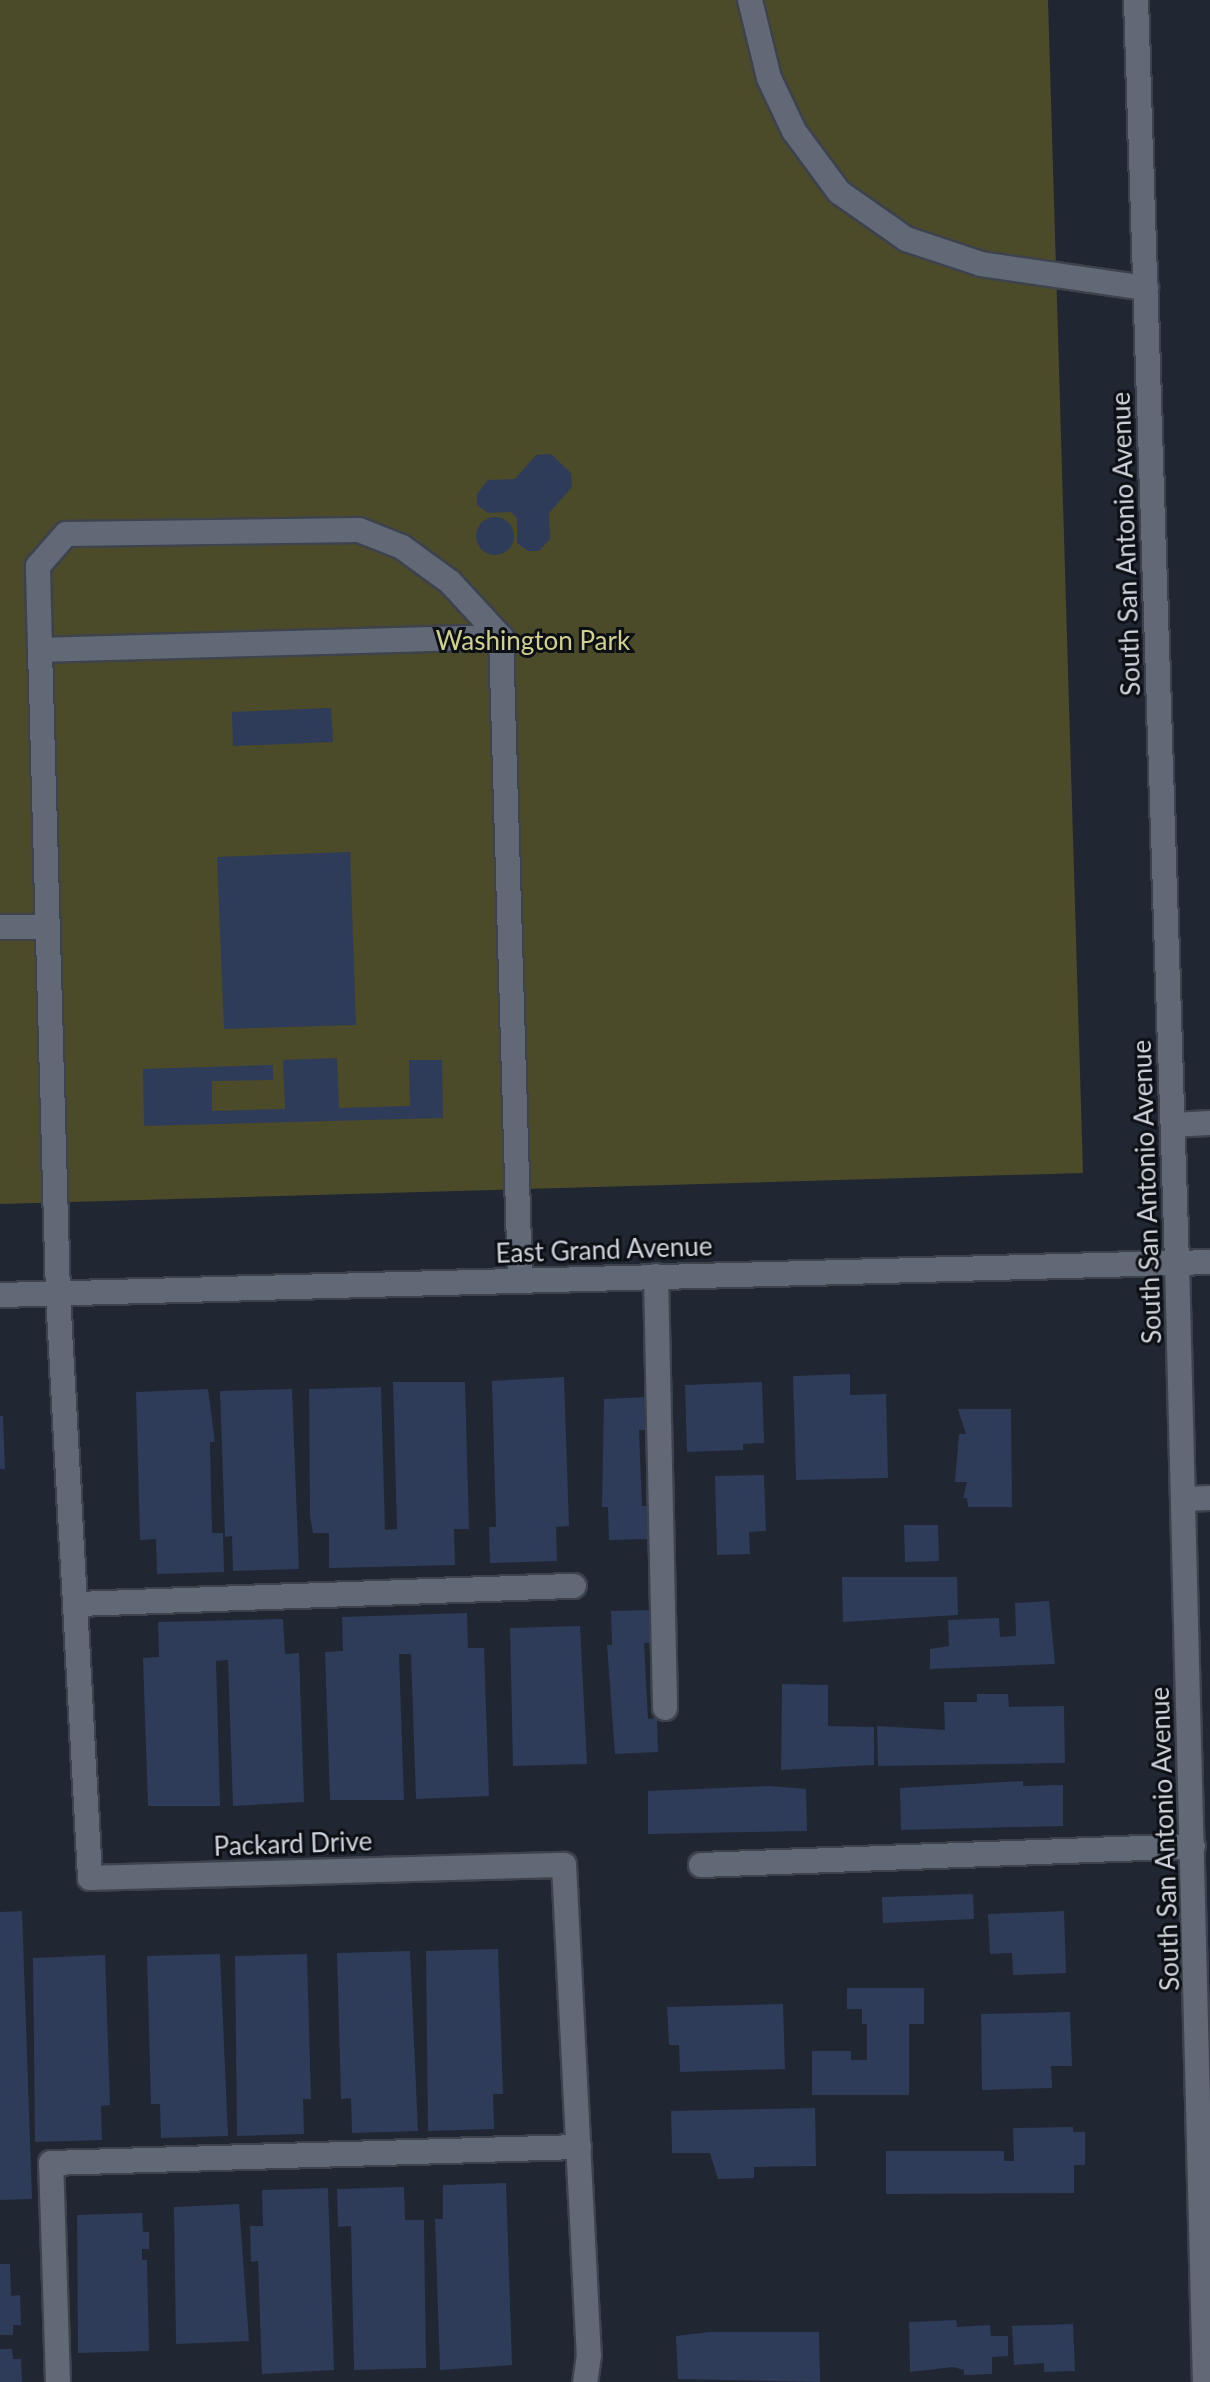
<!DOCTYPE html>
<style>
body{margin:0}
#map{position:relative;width:1210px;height:2382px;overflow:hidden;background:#202632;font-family:Lato,sans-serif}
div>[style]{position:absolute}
.green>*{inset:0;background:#4b4a29}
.building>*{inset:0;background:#2e3c5a}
.round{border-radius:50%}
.roads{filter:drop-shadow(2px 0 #3d424c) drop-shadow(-2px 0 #3d424c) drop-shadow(0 2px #3d424c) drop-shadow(0 -2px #3d424c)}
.minor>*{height:24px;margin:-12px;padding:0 12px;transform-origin:12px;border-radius:12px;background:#626976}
span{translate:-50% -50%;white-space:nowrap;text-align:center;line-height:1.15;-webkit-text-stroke:6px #0c0f14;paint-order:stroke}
.street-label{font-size:26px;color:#d0d4dc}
.park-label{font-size:26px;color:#d2d08e}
</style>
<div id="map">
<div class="green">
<i style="clip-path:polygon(0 0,1048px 0,1083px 1173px,0 1204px)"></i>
</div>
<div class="building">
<i style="clip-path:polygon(551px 454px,571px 473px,572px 487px,549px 513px,550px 539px,539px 551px,528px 551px,517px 543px,517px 518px,511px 512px,488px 513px,477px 505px,477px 494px,488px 480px,515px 479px,536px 455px)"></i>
<i class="round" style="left:476px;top:517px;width:38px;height:38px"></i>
<i style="clip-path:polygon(331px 708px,333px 742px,233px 746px,232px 712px)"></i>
<i style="clip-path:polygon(350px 852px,356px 1025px,224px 1029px,217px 857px)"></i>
<i style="clip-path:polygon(337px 1058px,339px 1108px,410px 1106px,409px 1060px,442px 1060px,443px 1118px,144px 1126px,143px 1069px,273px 1065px,273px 1080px,212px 1081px,212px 1111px,285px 1109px,283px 1060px)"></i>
<i style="clip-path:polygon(850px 1374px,850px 1395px,886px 1394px,888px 1478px,796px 1480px,793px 1376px)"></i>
<i style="clip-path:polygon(564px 1377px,569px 1526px,556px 1527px,557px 1561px,490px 1563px,489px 1527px,496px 1527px,492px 1381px)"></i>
<i style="clip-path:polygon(393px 1382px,465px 1382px,469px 1529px,454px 1529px,455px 1565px,329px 1568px,329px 1533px,313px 1533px,310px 1516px,309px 1389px,381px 1387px,385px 1530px,397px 1529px)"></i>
<i style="clip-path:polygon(762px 1382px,764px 1443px,743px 1444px,743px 1450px,687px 1452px,685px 1385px)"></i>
<i style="clip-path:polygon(208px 1389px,215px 1442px,210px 1442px,212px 1533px,223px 1533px,224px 1572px,157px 1574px,156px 1539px,140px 1540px,136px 1392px)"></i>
<i style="clip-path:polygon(292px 1389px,299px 1569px,233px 1571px,232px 1536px,225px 1537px,220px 1391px)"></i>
<i style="clip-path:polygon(647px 1397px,648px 1430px,639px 1430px,642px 1506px,650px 1506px,651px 1539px,609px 1540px,608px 1507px,602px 1507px,604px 1399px)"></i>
<i style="clip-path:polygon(958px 1409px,1011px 1409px,1012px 1507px,968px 1507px,967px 1498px,963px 1498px,967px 1482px,955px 1482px,959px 1434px,966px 1434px)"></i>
<i style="clip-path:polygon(0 1416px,3px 1416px,5px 1469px,0 1469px)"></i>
<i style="clip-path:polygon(764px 1475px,766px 1531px,749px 1532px,750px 1554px,717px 1555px,715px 1476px)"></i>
<i style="clip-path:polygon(904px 1525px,938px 1525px,939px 1561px,905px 1562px)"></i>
<i style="clip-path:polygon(842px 1577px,957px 1577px,958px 1615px,843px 1622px)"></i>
<i style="clip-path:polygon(1049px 1601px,1055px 1664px,930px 1669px,930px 1649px,949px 1646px,948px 1620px,999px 1618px,1000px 1637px,1016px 1636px,1015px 1603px)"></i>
<i style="clip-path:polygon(654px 1610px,655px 1642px,644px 1643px,648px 1719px,657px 1718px,658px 1752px,615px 1754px,607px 1645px,612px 1645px,611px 1611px)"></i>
<i style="clip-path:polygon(467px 1613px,468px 1648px,484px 1648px,489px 1796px,416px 1799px,411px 1654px,399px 1654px,404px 1800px,330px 1800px,325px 1652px,343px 1651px,342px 1617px)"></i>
<i style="clip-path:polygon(283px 1619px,285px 1654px,299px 1653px,304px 1802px,233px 1806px,228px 1660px,216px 1661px,220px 1806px,148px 1806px,143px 1658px,159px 1657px,158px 1622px)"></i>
<i style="clip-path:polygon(580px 1626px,587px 1764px,513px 1766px,510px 1628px)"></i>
<i style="clip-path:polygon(782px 1684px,828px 1685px,828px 1726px,874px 1727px,874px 1765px,781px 1770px)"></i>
<i style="clip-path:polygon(977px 1694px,1008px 1694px,1009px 1707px,1064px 1706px,1065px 1763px,878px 1766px,877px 1726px,945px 1730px,944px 1702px,977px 1702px)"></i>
<i style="clip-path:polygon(1023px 1781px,1023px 1786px,1063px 1785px,1063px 1826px,901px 1830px,900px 1788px)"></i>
<i style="clip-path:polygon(770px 1786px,806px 1789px,807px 1831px,648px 1834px,648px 1791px)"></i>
<i style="clip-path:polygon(973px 1894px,974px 1919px,883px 1923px,882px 1897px)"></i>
<i style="clip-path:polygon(22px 1911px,32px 2199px,0 2200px,0 1912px)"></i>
<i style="clip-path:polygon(1064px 1911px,1066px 1973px,1013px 1975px,1012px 1953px,990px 1954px,988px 1914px)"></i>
<i style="clip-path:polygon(498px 1949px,503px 2094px,493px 2094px,494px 2129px,428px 2131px,426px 1951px)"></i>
<i style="clip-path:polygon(410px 1951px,418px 2131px,352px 2133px,351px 2098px,341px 2099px,337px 1953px)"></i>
<i style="clip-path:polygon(220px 1954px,228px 2136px,161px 2138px,160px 2104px,151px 2104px,147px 1956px)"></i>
<i style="clip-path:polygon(307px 1954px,311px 2099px,303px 2099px,304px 2134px,237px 2136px,235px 1956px)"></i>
<i style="clip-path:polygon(105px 1955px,110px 2105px,101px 2106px,102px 2140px,35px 2142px,33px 1958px)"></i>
<i style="clip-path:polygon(847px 1988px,924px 1988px,924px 2024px,909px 2024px,909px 2095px,812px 2095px,812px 2051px,851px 2051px,851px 2060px,867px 2060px,867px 2024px,862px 2024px,862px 2009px,847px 2009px)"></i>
<i style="clip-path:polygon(783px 2004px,785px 2069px,680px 2072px,679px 2045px,669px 2045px,667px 2007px)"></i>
<i style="clip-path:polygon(1070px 2012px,1072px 2066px,1051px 2066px,1052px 2088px,982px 2090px,981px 2014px)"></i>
<i style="clip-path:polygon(815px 2108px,816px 2166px,754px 2167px,754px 2178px,718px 2179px,710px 2153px,672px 2153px,671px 2111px)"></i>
<i style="clip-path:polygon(1073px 2127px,1073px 2132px,1085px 2132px,1085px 2165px,1074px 2165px,1074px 2193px,886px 2194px,886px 2151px,1004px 2151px,1004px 2161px,1014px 2161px,1013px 2128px)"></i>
<i style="clip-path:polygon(506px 2183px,512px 2365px,440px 2370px,435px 2219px,443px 2219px,443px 2185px)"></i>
<i style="clip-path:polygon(404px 2187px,405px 2220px,424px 2220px,426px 2368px,354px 2370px,351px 2226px,338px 2227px,337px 2189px)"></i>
<i style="clip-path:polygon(328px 2188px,334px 2370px,262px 2374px,258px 2261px,251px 2262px,250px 2226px,263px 2226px,262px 2190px)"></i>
<i style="clip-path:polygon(239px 2204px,249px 2341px,176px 2344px,174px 2207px)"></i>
<i style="clip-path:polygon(142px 2213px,143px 2232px,149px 2232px,149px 2249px,142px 2249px,142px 2260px,147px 2260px,149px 2351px,78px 2353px,77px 2215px)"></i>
<i style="clip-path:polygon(0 2264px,10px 2264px,11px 2296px,20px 2295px,21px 2325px,13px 2325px,13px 2335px,0 2335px)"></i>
<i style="clip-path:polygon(956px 2320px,957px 2327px,990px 2325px,991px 2336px,1008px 2336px,1008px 2356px,992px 2357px,992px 2374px,964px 2375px,964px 2370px,953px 2367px,910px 2372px,909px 2322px)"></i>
<i style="clip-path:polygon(1073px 2324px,1075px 2371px,1044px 2372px,1044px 2363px,1014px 2365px,1012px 2326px)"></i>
<i style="clip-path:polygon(710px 2332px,819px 2332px,820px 2382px,678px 2379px,676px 2336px)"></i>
<i style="clip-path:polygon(0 2349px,12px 2349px,13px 2359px,21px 2359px,22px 2382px,0 2382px)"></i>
</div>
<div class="roads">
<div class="minor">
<i style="left:750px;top:0;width:80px;rotate:76.3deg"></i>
<i style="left:769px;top:78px;width:59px;rotate:64.7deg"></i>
<i style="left:794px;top:131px;width:76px;rotate:53.6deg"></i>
<i style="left:839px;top:192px;width:82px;rotate:35deg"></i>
<i style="left:906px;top:239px;width:79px;rotate:18.4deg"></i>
<i style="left:981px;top:264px;width:167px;rotate:8.3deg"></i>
<i style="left:1136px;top:0;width:1264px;rotate:88.14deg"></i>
<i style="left:1177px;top:1263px;width:1119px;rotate:88.57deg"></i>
<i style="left:40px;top:650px;width:84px;rotate:-91.4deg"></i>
<i style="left:38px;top:566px;width:43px;rotate:-48.8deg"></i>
<i style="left:66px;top:534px;width:293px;rotate:-0.8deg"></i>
<i style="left:359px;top:530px;width:46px;rotate:21.6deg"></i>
<i style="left:402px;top:547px;width:59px;rotate:36.1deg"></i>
<i style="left:450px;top:582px;width:75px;rotate:47.2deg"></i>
<i style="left:0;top:927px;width:47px"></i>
<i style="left:1173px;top:1125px;width:37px;rotate:-3deg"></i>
<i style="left:656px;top:1276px;width:432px;rotate:88.8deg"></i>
<i style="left:520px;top:1280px;width:643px;rotate:-91.69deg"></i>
<i style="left:501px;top:637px;width:461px;rotate:178.4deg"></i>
<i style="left:40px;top:650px;width:644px;rotate:88.4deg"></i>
<i style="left:58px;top:1294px;width:585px;rotate:86.86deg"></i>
<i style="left:90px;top:1878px;width:474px;rotate:-1.6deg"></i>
<i style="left:564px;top:1865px;width:491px;rotate:87.1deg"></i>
<i style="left:589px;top:2355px;width:27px;rotate:98deg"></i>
<i style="left:0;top:1295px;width:1210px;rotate:-1.56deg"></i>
<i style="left:1184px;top:1499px;width:26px;rotate:-2deg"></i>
<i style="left:78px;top:1604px;width:496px;rotate:-2.1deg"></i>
<i style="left:701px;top:1865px;width:492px;rotate:-2.2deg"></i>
<i style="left:58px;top:2382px;width:219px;rotate:-91.8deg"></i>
<i style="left:51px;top:2163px;width:528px;rotate:-1.74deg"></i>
</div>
</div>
<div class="street-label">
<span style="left:1126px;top:544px;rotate:-92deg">South San Antonio Avenue</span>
<span style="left:1147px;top:1192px;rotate:-92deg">South San Antonio Avenue</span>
<span style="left:604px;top:1250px;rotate:-2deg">East Grand Avenue</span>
<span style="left:1165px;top:1839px;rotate:-92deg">South San Antonio Avenue</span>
<span style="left:293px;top:1844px;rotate:-2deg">Packard Drive</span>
</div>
<div class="park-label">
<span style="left:533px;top:641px">Washington Park</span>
</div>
</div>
